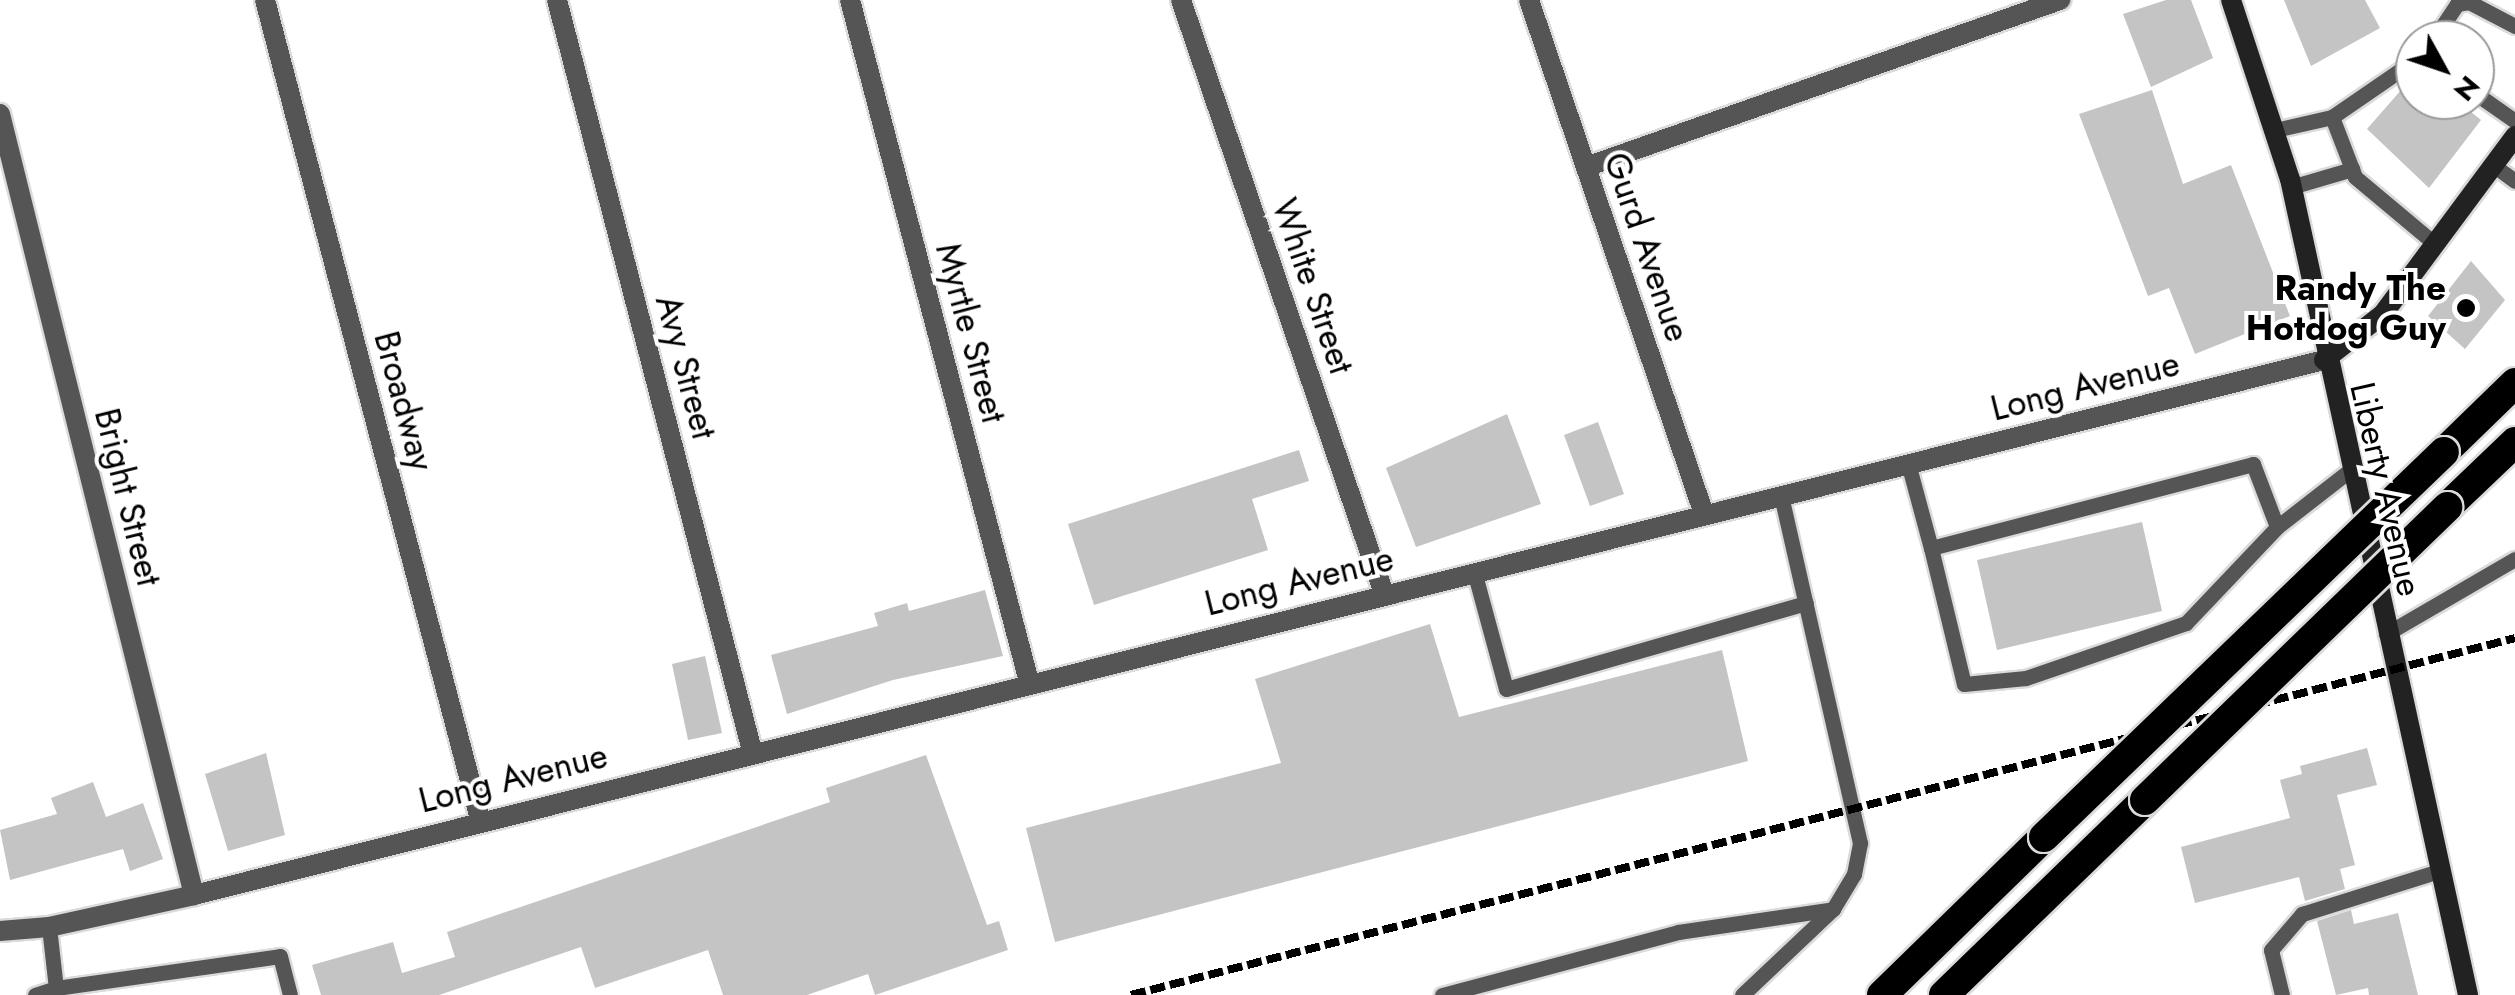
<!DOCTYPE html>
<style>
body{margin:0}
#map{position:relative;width:2515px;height:995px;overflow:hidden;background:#fff;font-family:Jost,sans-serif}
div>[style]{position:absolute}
.building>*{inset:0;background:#c4c4c4}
.roads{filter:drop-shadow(2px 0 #dbdbdb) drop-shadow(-2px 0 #dbdbdb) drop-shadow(0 2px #dbdbdb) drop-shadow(0 -2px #dbdbdb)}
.lane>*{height:15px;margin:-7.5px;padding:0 7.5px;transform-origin:7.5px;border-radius:7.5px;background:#555}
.street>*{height:20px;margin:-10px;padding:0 10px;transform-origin:10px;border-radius:10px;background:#555}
.secondary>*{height:20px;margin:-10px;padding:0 10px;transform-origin:10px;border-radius:10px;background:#222}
.highway>*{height:30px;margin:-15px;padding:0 15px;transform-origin:15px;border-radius:15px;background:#000}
.rail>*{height:8px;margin-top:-4px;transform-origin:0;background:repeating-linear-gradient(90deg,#000 0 15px,transparent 0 20px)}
.bridges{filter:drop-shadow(2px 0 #dbdbdb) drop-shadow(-2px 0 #dbdbdb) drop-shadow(0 2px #dbdbdb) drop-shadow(0 -2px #dbdbdb)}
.highway-bridge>*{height:30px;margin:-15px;padding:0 15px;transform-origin:15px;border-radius:15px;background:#000}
.dots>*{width:28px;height:28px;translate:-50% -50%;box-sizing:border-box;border:5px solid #fff;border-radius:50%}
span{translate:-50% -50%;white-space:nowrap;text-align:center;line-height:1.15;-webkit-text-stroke:8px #fff;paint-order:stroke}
.street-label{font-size:35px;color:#000}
.poi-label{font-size:35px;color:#000;font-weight:700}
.right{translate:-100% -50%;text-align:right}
.north{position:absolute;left:2395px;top:20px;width:100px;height:100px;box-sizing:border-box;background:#fff;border:2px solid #999;border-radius:50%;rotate:130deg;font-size:28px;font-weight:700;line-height:40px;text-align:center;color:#000}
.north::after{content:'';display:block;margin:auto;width:35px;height:45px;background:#000;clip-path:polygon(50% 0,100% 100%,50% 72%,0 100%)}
</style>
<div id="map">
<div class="building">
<i style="clip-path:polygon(2166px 0,2191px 0,2213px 58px,2151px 87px,2123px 14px)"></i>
<i style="clip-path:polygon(2284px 0,2365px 0,2380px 28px,2311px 66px)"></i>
<i style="clip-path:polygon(2415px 74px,2415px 100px,2456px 100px,2481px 120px,2429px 188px,2367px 129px)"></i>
<i style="clip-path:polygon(2152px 90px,2183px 184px,2231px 165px,2290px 316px,2195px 354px,2169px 288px,2148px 296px,2079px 114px)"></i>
<i style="clip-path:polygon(2471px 261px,2505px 300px,2465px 349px,2428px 316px)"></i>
<i style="clip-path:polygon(1507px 414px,1541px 504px,1416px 547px,1386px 468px)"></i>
<i style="clip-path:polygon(1598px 422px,1624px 494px,1590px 506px,1564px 435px)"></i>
<i style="clip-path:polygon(1299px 450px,1309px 481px,1252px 499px,1268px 550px,1094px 605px,1068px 524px)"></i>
<i style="clip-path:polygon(2142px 522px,2162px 611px,1997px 650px,1977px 560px)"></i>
<i style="clip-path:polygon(985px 590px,1003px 656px,893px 680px,787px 714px,771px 655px,878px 626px,874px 613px,907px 603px,909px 611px)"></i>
<i style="clip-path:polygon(1430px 624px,1459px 717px,1722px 650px,1748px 761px,1055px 942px,1026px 828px,1281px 763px,1255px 679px)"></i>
<i style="clip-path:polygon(705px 656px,722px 733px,688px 740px,672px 664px)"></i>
<i style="clip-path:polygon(2367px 748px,2377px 785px,2337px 795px,2355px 865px,2340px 869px,2345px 889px,2305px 901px,2299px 877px,2195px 903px,2181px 847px,2290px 818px,2280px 780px,2302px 774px,2300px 766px)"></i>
<i style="clip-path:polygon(266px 753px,285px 835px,228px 851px,205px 774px)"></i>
<i style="clip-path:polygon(926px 755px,987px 925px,999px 921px,1008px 950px,875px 995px,868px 974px,807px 995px,723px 995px,708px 950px,595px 988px,581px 947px,439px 995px,321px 995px,312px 965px,393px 942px,402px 973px,455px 957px,447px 932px,830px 802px,826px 788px)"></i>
<i style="clip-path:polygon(93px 782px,106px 817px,143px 803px,163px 859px,130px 871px,123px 849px,10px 880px,0 830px,57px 814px,51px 798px)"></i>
<i style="clip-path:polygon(2351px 910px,2354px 924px,2398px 913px,2418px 995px,2369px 995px,2368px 988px,2336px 995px,2317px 921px)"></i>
</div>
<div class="roads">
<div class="lane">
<i style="left:2433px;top:40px;width:43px;rotate:-56.3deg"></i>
<i style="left:2457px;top:4px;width:12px;rotate:-9deg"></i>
<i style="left:2469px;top:2px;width:52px;rotate:27.6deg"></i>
<i style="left:2475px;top:93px;width:49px;rotate:35deg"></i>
<i style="left:2332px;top:117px;width:101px;rotate:-34.5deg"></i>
<i style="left:2275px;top:130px;width:58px;rotate:-12.8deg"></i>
<i style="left:2332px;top:117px;width:64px;rotate:69deg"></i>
<i style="left:2355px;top:177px;width:104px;rotate:39.9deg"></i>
<i style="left:2493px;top:165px;width:27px;rotate:36deg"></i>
<i style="left:2291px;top:187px;width:64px;rotate:-16.4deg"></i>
<i style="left:1908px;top:463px;width:88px;rotate:74.9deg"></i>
<i style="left:1931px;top:548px;width:333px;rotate:-14.6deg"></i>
<i style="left:2253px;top:464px;width:67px;rotate:69.1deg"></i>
<i style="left:1931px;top:548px;width:140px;rotate:76.4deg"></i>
<i style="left:1964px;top:684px;width:62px;rotate:-5.5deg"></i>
<i style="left:2026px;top:678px;width:169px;rotate:-19deg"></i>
<i style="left:2186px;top:623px;width:132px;rotate:-46.5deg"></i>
<i style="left:2277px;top:527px;width:91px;rotate:-37.9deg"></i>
<i style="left:1474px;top:571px;width:122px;rotate:74.8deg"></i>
<i style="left:1506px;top:689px;width:312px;rotate:-16deg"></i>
<i style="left:2386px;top:634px;width:149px;rotate:-30.2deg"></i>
<i style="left:49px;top:927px;width:61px;rotate:83.5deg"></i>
<i style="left:56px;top:988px;width:226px;rotate:-8.1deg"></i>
<i style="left:280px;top:956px;width:40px;rotate:75.6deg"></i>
<i style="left:35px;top:995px;width:22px;rotate:-18deg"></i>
<i style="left:1442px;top:995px;width:244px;rotate:-14.9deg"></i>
<i style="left:1678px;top:932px;width:157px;rotate:-8.4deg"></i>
<i style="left:1742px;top:995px;width:125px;rotate:-43.4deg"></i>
<i style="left:1833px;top:909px;width:41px;rotate:-59deg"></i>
<i style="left:1854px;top:874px;width:32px;rotate:-79deg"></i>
<i style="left:1860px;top:843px;width:357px;rotate:-102.8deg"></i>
<i style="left:2282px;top:995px;width:46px;rotate:-103.7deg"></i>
<i style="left:2271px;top:950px;width:48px;rotate:-49.3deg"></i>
<i style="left:2302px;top:914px;width:144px;rotate:-17.4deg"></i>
</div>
<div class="street">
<i style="left:265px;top:0;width:847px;rotate:75.29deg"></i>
<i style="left:557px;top:0;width:776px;rotate:75.44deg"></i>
<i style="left:850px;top:0;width:705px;rotate:75.29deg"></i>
<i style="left:1181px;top:0;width:628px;rotate:71.13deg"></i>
<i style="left:1529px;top:0;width:543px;rotate:71.2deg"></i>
<i style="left:0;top:114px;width:805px;rotate:76.05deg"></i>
<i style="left:1586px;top:167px;width:503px;rotate:-19.41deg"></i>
<i style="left:0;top:931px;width:49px;rotate:-4.7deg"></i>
<i style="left:49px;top:927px;width:148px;rotate:-12.4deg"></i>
<i style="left:194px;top:895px;width:2196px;rotate:-14.1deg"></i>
</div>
<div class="secondary">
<i style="left:2231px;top:0;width:188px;rotate:71.8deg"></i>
<i style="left:2290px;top:179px;width:835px;rotate:77.69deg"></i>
<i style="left:2324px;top:360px;width:75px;rotate:-37.9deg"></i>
<i style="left:2383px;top:314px;width:222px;rotate:-53.4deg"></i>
</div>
<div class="highway">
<i style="left:2444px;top:452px;width:99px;rotate:-44.2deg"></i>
<i style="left:2447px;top:507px;width:94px;rotate:-43.7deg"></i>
<i style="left:1882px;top:995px;width:226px;rotate:-44.3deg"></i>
<i style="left:1944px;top:995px;width:280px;rotate:-44.1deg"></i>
</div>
</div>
<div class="rail">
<i style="left:1131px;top:995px;width:1429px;rotate:-14.46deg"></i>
</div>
<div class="bridges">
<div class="highway-bridge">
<i style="left:2145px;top:800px;width:421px;rotate:-44.1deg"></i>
<i style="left:2044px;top:837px;width:555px;rotate:-43.91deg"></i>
</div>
</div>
<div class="dots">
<i style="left:2466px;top:308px;background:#000"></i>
</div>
<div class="street-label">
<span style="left:1647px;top:247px;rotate:71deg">Gurd Avenue</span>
<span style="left:1313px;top:286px;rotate:71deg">White Street</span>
<span style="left:971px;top:333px;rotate:75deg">Myrtle Street</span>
<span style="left:686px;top:367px;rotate:75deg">Avy Street</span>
<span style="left:2085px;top:386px;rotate:-14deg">Long Avenue</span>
<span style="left:404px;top:401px;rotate:75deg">Broadway</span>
<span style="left:2386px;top:489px;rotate:77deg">Liberty Avenue</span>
<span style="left:128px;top:497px;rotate:76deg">Bright Street</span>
<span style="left:1299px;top:581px;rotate:-14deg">Long Avenue</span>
<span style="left:513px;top:778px;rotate:-14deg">Long Avenue</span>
</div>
<div class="poi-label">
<span class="right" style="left:2446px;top:308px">Randy The<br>Hotdog Guy</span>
</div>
<div class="north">N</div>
</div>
